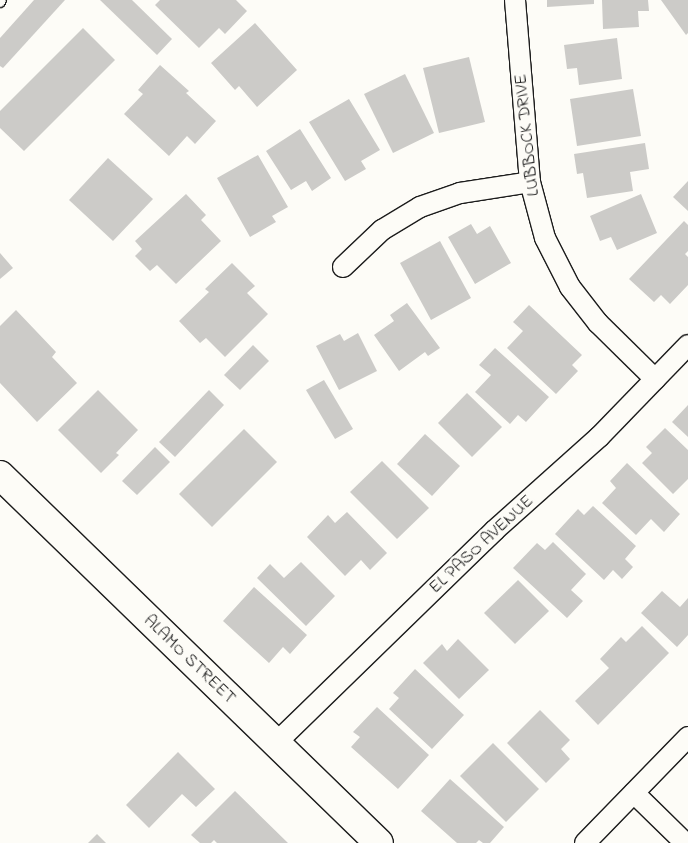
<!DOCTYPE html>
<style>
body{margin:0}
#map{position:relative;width:688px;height:843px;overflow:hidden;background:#fdfcf7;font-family:"Indie Flower",sans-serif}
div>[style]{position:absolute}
.building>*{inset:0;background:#cccbc8}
.roads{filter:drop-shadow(1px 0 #1c1c1c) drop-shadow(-1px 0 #1c1c1c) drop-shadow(0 1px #1c1c1c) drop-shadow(0 -1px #1c1c1c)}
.service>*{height:10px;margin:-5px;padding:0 5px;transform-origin:5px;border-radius:5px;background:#fdfcf7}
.minor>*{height:20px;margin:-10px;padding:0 10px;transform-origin:10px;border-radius:10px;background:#fdfcf7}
.secondary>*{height:28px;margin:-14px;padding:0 14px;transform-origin:14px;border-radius:14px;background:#fdfcf7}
span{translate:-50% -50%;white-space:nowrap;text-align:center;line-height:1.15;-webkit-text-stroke:5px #fdfcf7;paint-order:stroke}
.street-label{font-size:18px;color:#1c1c1c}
</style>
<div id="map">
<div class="building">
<i style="clip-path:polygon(34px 0,65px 0,3px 68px,0 66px,0 38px)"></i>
<i style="clip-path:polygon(100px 0,132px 0,172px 39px,157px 55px)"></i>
<i style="clip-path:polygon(160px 0,236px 0,247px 11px,225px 34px,219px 28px,199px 48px,155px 5px)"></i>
<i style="clip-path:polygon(547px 0,594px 0,594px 4px,547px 7px)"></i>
<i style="clip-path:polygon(602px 0,648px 0,649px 11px,638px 11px,639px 27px,603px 29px)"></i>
<i style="clip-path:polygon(661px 0,688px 0,688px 33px,686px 35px)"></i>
<i style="clip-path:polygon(255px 23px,297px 70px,257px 107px,239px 86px,235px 90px,211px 63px)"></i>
<i style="clip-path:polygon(83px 28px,115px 60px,24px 151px,0 128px,0 111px)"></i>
<i style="clip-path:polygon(617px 38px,622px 79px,579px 85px,577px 68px,567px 69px,564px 45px)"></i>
<i style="clip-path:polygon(469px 57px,485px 122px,439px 133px,423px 68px)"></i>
<i style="clip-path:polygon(160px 65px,189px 91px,186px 93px,216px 121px,195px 144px,187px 136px,169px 156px,124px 114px,143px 94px,138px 90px)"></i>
<i style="clip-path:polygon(405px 74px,434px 133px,393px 153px,364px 94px)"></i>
<i style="clip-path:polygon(633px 89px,641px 136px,577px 146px,570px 99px)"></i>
<i style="clip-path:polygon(349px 99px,380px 150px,361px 161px,366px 169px,345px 181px,309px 122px)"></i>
<i style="clip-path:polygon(300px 129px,331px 178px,312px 191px,306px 181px,291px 190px,266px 151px)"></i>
<i style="clip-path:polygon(645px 143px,649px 169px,630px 172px,633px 191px,587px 198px,583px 173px,577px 174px,574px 154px)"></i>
<i style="clip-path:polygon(258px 155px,288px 207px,272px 216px,276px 222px,250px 237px,217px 178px)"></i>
<i style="clip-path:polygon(108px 158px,153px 199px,113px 241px,69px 200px)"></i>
<i style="clip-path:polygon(688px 181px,688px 211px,673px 197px)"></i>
<i style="clip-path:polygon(186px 194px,206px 215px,201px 220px,221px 241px,176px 284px,157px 265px,150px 271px,135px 256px,142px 249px,135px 241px)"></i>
<i style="clip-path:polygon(641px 194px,657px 233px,617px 250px,611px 237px,600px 241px,590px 216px)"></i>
<i style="clip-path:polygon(684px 221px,688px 225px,688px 251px,685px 254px,688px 257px,688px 285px,670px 304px,661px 295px,654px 302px,629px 279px)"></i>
<i style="clip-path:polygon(471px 224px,477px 234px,490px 226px,511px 263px,475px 284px,448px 237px)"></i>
<i style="clip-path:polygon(440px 241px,471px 298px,431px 320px,400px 263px)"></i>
<i style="clip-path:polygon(0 253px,13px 268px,0 279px)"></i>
<i style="clip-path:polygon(232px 263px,255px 286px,247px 293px,268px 314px,225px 357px,206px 338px,200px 343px,179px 321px,209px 292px,205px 289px)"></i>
<i style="clip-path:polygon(407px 303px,440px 348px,428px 356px,425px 352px,399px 371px,374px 335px,394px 321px,390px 315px)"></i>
<i style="clip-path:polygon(529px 305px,582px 355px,572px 365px,578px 371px,556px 394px,507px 348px,523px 331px,513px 322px)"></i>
<i style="clip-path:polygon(16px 310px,56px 352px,52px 357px,77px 383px,37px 422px,0 383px,0 326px)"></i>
<i style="clip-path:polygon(358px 333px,377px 371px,339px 390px,316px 346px,340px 334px,344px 341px)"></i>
<i style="clip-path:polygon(253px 345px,269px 361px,240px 390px,224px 375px)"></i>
<i style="clip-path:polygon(495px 348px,549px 397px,526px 422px,518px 415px,510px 424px,475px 392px,491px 375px,479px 365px)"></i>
<i style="clip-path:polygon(324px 380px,353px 429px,335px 439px,306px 390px)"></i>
<i style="clip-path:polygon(98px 390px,138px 430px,116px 453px,119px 455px,101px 473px,58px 430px)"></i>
<i style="clip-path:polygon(209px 390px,224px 405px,175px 457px,159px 442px)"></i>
<i style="clip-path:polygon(467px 393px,502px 427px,472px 457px,438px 423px)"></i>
<i style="clip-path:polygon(688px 405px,688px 437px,672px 422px)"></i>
<i style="clip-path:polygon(665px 428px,688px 450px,688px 479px,673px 494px,642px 463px,652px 453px,646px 447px)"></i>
<i style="clip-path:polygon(244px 429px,277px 462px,212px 527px,179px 494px)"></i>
<i style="clip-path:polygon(425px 434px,460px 466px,432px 496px,397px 464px)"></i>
<i style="clip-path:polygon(155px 447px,170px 462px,137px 495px,122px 481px)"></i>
<i style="clip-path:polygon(382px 461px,429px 508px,397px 539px,350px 492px)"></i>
<i style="clip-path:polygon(627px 463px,680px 514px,664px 532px,651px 519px,636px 535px,602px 503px,616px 488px,610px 481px)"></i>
<i style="clip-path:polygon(593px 506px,636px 546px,625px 559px,633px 567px,622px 579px,613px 570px,604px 580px,555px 534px,578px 509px,584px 515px)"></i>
<i style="clip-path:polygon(347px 512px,387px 553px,370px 570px,361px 560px,345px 576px,307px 537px,328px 515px,335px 523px)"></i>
<i style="clip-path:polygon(553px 542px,586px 574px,571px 590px,583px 601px,567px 618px,513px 568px,537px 543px,545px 550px)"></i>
<i style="clip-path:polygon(301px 562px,335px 596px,306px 626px,257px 578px,270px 564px,284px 578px)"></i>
<i style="clip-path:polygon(518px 580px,549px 611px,515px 644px,484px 613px)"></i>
<i style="clip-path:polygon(254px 587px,307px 635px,290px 654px,283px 647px,269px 663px,223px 621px)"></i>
<i style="clip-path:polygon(662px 591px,680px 607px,688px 598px,688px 635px,677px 647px,641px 613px)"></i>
<i style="clip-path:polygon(642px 626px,669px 653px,598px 725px,575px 701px,609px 668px,600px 659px,621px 637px,626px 642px)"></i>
<i style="clip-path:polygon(458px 639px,489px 670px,459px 699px,423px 663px,442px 644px,447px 651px)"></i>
<i style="clip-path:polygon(415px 669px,464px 715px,432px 749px,389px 709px,399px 698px,393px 693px)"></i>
<i style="clip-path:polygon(377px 707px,429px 755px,398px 789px,351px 747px,360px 737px,353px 732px)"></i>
<i style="clip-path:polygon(540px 710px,570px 740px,561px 749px,570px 759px,546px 783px,507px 743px)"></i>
<i style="clip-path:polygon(493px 743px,539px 789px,506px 822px,460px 776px)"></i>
<i style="clip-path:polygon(178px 752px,215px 789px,196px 807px,182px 794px,149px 828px,126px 805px)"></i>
<i style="clip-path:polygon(450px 779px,504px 827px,490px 843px,483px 843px,479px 840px,476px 843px,457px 843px,421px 811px)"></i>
<i style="clip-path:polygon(235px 791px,288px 843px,217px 843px,214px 840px,211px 843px,200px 843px,191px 835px)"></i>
<i style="clip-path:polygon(97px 834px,106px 843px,88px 843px)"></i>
</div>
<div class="roads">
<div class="service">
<i style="left:0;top:2px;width:2px;rotate:-63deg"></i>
</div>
<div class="minor">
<i style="left:515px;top:0;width:183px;rotate:85.3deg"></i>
<i style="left:530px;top:182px;width:58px;rotate:75deg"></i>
<i style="left:545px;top:238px;width:55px;rotate:63deg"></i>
<i style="left:570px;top:287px;width:46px;rotate:52.1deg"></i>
<i style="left:598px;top:323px;width:80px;rotate:44.5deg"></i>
<i style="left:343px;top:267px;width:54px;rotate:-43.5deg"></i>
<i style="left:382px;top:230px;width:44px;rotate:-31.2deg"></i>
<i style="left:420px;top:207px;width:42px;rotate:-19.3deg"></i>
<i style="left:460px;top:193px;width:71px;rotate:-8.9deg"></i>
<i style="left:275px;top:744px;width:307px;rotate:-44.2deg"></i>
<i style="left:495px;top:530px;width:140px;rotate:-41.8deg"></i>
<i style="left:599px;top:437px;width:128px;rotate:-45.9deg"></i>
<i style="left:634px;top:793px;width:71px;rotate:44.4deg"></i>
<i style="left:585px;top:843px;width:148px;rotate:-45.8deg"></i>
</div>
<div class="secondary">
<i style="left:0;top:475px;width:528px;rotate:44.16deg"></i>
</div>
</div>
<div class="street-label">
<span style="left:528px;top:135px;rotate:-96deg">LUBBOCK DRIVE</span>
<span style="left:482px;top:545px;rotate:-43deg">EL PASO AVENUE</span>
<span style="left:189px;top:660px;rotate:44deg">ALAMO STREET</span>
</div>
</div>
